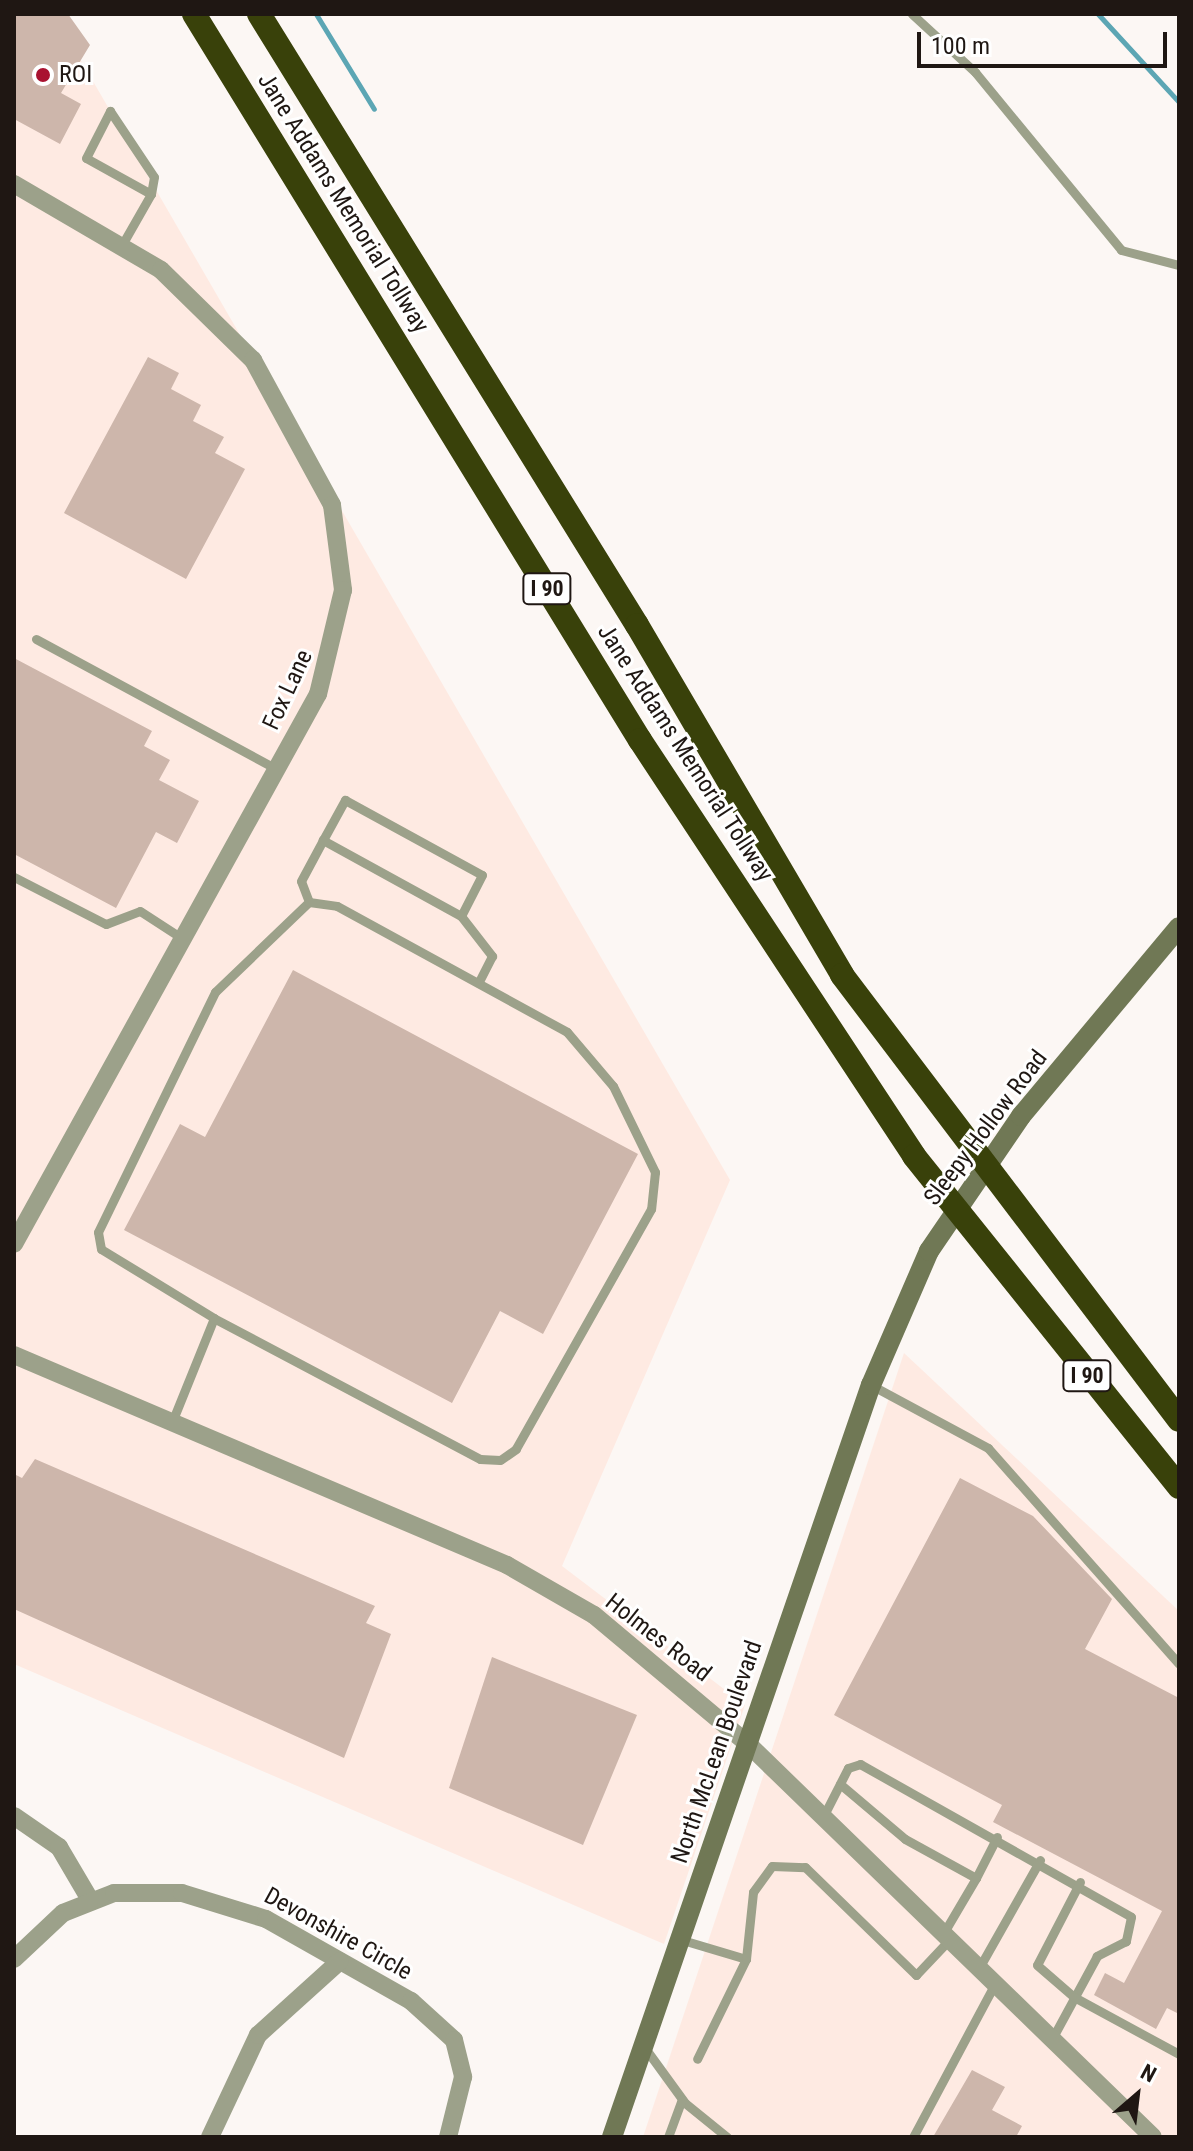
<!DOCTYPE html>
<style>
body{margin:0}
#map{position:relative;width:1193px;height:2151px;overflow:hidden;background:#fcf7f4;font-family:"Roboto Condensed",sans-serif}
div>[style]{position:absolute}
.built>*{inset:0;background:#feeae2}
.stream>*{height:5px;margin:-2.5px;padding:0 2.5px;transform-origin:2.5px;border-radius:2.5px;background:#5ca6b4}
.building>*{inset:0;background:#cdb6ab}
.lane>*{height:9px;margin:-4.5px;padding:0 4.5px;transform-origin:4.5px;border-radius:4.5px;background:#9ca18a}
.street>*{height:18px;margin:-9px;padding:0 9px;transform-origin:9px;border-radius:9px;background:#9ca18a}
.secondary>*{height:20px;margin:-10px;padding:0 10px;transform-origin:10px;border-radius:10px;background:#707855}
.highway>*{height:24px;margin:-12px;padding:0 12px;transform-origin:12px;border-radius:12px;background:#39410a}
.dots>*{width:22px;height:22px;translate:-50% -50%;box-sizing:border-box;border:4px solid #fff;border-radius:50%}
span{translate:-50% -50%;white-space:nowrap;text-align:center;line-height:1.15;-webkit-text-stroke:6px #fff;paint-order:stroke}
.shield-label span{padding:2px 6px;background:#fff;border:2px solid;border-radius:6px;-webkit-text-stroke-width:0}
.shield-label{font-size:22px;color:#1f1713;font-weight:700}
.poi-label{font-size:24px;color:#1f1713}
.left{translate:0 -50%;text-align:left}
.street-label{font-size:24px;color:#1f1713}
.frame{position:absolute;inset:0;border:16px solid #1f1713;pointer-events:none}
.north{position:absolute;left:1097px;top:2055px;width:80px;height:80px;-webkit-text-stroke:6px #fff;paint-order:stroke;rotate:28deg;font-size:22px;font-weight:700;line-height:32px;text-align:center;color:#1f1713}
.north::after{content:'';display:block;margin:auto;width:28px;height:36px;background:#1f1713;clip-path:polygon(50% 0,100% 100%,50% 72%,0 100%)}
.scale{position:absolute;left:917px;top:32px;width:250px;height:36px;box-sizing:border-box;border:4px solid #1f1713;border-top:0;padding-left:10px;font-size:24px;line-height:28px;white-space:nowrap;color:#1f1713;-webkit-text-stroke:6px #fff;paint-order:stroke}
</style>
<div id="map">
<div class="built">
<i style="clip-path:polygon(14px 14px,54px 14px,730px 1180px,562px 1566px,745px 1705px,664px 1944px,14px 1664px)"></i>
<i style="clip-path:polygon(904px 1353px,1179px 1611px,1179px 2137px,643px 2137px)"></i>
</div>
<div class="stream">
<i style="left:316px;top:14px;width:111px;rotate:58.6deg"></i>
<i style="left:1098px;top:14px;width:120px;rotate:47.4deg"></i>
</div>
<div class="building">
<i style="clip-path:polygon(14px 14px,68px 14px,90px 45px,61px 93px,81px 104px,60px 144px,14px 119px)"></i>
<i style="clip-path:polygon(148px 357px,179px 373px,171px 389px,201px 405px,193px 421px,224px 437px,215px 453px,245px 469px,186px 579px,64px 513px)"></i>
<i style="clip-path:polygon(14px 658px,152px 731px,144px 746px,170px 760px,159px 780px,199px 801px,177px 843px,156px 832px,116px 908px,14px 854px)"></i>
<i style="clip-path:polygon(293px 970px,638px 1154px,543px 1334px,500px 1311px,452px 1403px,124px 1230px,180px 1124px,205px 1137px)"></i>
<i style="clip-path:polygon(35px 1459px,375px 1606px,366px 1623px,391px 1634px,344px 1758px,14px 1609px,14px 1474px,22px 1478px)"></i>
<i style="clip-path:polygon(960px 1478px,1033px 1516px,1112px 1599px,1085px 1649px,1179px 1698px,1179px 2014px,1167px 2008px,1156px 2029px,1094px 1995px,1105px 1973px,1124px 1983px,1162px 1911px,993px 1822px,1002px 1805px,834px 1715px)"></i>
<i style="clip-path:polygon(492px 1657px,637px 1715px,583px 1845px,449px 1788px)"></i>
<i style="clip-path:polygon(972px 2070px,1005px 2087px,992px 2110px,1022px 2126px,1016px 2137px,933px 2137px)"></i>
</div>
<div class="lane">
<i style="left:912px;top:14px;width:86px;rotate:42.6deg"></i>
<i style="left:975px;top:72px;width:230px;rotate:50.6deg"></i>
<i style="left:1121px;top:250px;width:60px;rotate:14.5deg"></i>
<i style="left:123px;top:243px;width:56px;rotate:-60.3deg"></i>
<i style="left:151px;top:194px;width:74px;rotate:-151deg"></i>
<i style="left:86px;top:158px;width:53px;rotate:-62.9deg"></i>
<i style="left:110px;top:111px;width:79px;rotate:56.3deg"></i>
<i style="left:154px;top:177px;width:17px;rotate:100deg"></i>
<i style="left:36px;top:639px;width:273px;rotate:28.4deg"></i>
<i style="left:14px;top:877px;width:103px;rotate:27.1deg"></i>
<i style="left:106px;top:924px;width:36px;rotate:-21deg"></i>
<i style="left:140px;top:911px;width:51px;rotate:33.1deg"></i>
<i style="left:309px;top:902px;width:22px;rotate:-111deg"></i>
<i style="left:301px;top:881px;width:47px;rotate:-61.8deg"></i>
<i style="left:323px;top:840px;width:46px;rotate:-61.2deg"></i>
<i style="left:345px;top:800px;width:156px;rotate:28.7deg"></i>
<i style="left:482px;top:875px;width:46px;rotate:117.1deg"></i>
<i style="left:461px;top:916px;width:158px;rotate:-151.2deg"></i>
<i style="left:461px;top:916px;width:51px;rotate:52.2deg"></i>
<i style="left:492px;top:956px;width:30px;rotate:117deg"></i>
<i style="left:871px;top:1385px;width:133px;rotate:28.3deg"></i>
<i style="left:988px;top:1448px;width:288px;rotate:48.5deg"></i>
<i style="left:172px;top:1422px;width:112px;rotate:-68deg"></i>
<i style="left:214px;top:1318px;width:132px;rotate:-148.6deg"></i>
<i style="left:101px;top:1249px;width:17px;rotate:-100deg"></i>
<i style="left:98px;top:1232px;width:267px;rotate:-64deg"></i>
<i style="left:215px;top:992px;width:130px;rotate:-43.8deg"></i>
<i style="left:309px;top:902px;width:28px;rotate:8deg"></i>
<i style="left:337px;top:906px;width:262px;rotate:28.7deg"></i>
<i style="left:567px;top:1032px;width:71px;rotate:49.6deg"></i>
<i style="left:613px;top:1086px;width:96px;rotate:64deg"></i>
<i style="left:655px;top:1172px;width:37px;rotate:96deg"></i>
<i style="left:651px;top:1209px;width:275px;rotate:119.4deg"></i>
<i style="left:516px;top:1449px;width:19px;rotate:145deg"></i>
<i style="left:500px;top:1460px;width:20px;rotate:-177deg"></i>
<i style="left:480px;top:1459px;width:301px;rotate:-152.1deg"></i>
<i style="left:840px;top:1784px;width:85px;rotate:40.2deg"></i>
<i style="left:905px;top:1839px;width:81px;rotate:28.8deg"></i>
<i style="left:976px;top:1878px;width:65px;rotate:120.5deg"></i>
<i style="left:823px;top:1817px;width:55px;rotate:-63deg"></i>
<i style="left:848px;top:1768px;width:13px;rotate:-18deg"></i>
<i style="left:860px;top:1764px;width:311px;rotate:29.4deg"></i>
<i style="left:1131px;top:1917px;width:25px;rotate:102deg"></i>
<i style="left:1126px;top:1941px;width:33px;rotate:153deg"></i>
<i style="left:1097px;top:1956px;width:94px;rotate:118.5deg"></i>
<i style="left:976px;top:1878px;width:46px;rotate:-62.9deg"></i>
<i style="left:1080px;top:1882px;width:93px;rotate:117.4deg"></i>
<i style="left:1037px;top:1965px;width:49px;rotate:40.9deg"></i>
<i style="left:1074px;top:1997px;width:119px;rotate:28.5deg"></i>
<i style="left:679px;top:1939px;width:70px;rotate:16.6deg"></i>
<i style="left:746px;top:1959px;width:111px;rotate:116.1deg"></i>
<i style="left:746px;top:1959px;width:67px;rotate:-84deg"></i>
<i style="left:753px;top:1892px;width:32px;rotate:-54deg"></i>
<i style="left:772px;top:1866px;width:33px;rotate:2deg"></i>
<i style="left:805px;top:1867px;width:155px;rotate:44.2deg"></i>
<i style="left:916px;top:1975px;width:48px;rotate:-46.7deg"></i>
<i style="left:979px;top:1968px;width:124px;rotate:-60.5deg"></i>
<i style="left:645px;top:2048px;width:68px;rotate:54deg"></i>
<i style="left:685px;top:2103px;width:54px;rotate:39deg"></i>
<i style="left:668px;top:2137px;width:40px;rotate:-69.8deg"></i>
<i style="left:913px;top:2137px;width:172px;rotate:-61.9deg"></i>
</div>
<div class="street">
<i style="left:14px;top:184px;width:170px;rotate:30.3deg"></i>
<i style="left:161px;top:270px;width:129px;rotate:44.4deg"></i>
<i style="left:253px;top:360px;width:165px;rotate:61.4deg"></i>
<i style="left:332px;top:505px;width:86px;rotate:82.6deg"></i>
<i style="left:343px;top:590px;width:107px;rotate:103.5deg"></i>
<i style="left:318px;top:694px;width:628px;rotate:118.93deg"></i>
<i style="left:14px;top:1355px;width:536px;rotate:23.07deg"></i>
<i style="left:507px;top:1565px;width:100px;rotate:29.9deg"></i>
<i style="left:594px;top:1615px;width:201px;rotate:40deg"></i>
<i style="left:748px;top:1744px;width:564px;rotate:44.14deg"></i>
<i style="left:14px;top:1816px;width:55px;rotate:34.6deg"></i>
<i style="left:59px;top:1847px;width:59px;rotate:59.5deg"></i>
<i style="left:14px;top:1959px;width:67px;rotate:-43.2deg"></i>
<i style="left:63px;top:1913px;width:55px;rotate:-21.4deg"></i>
<i style="left:114px;top:1893px;width:68px"></i>
<i style="left:182px;top:1893px;width:88px;rotate:17.2deg"></i>
<i style="left:266px;top:1919px;width:167px;rotate:29.5deg"></i>
<i style="left:411px;top:2001px;width:58px;rotate:42.2deg"></i>
<i style="left:454px;top:2040px;width:38px;rotate:76deg"></i>
<i style="left:463px;top:2077px;width:62px;rotate:104deg"></i>
<i style="left:210px;top:2137px;width:113px;rotate:-64.8deg"></i>
<i style="left:258px;top:2035px;width:110px;rotate:-42.1deg"></i>
</div>
<div class="secondary">
<i style="left:612px;top:2137px;width:795px;rotate:-71deg"></i>
<i style="left:871px;top:1385px;width:146px;rotate:-66.6deg"></i>
<i style="left:929px;top:1251px;width:163px;rotate:-55.7deg"></i>
<i style="left:1021px;top:1116px;width:246px;rotate:-50.1deg"></i>
</div>
<div class="highway">
<i style="left:194px;top:14px;width:852px;rotate:58.44deg"></i>
<i style="left:640px;top:740px;width:498px;rotate:56.6deg"></i>
<i style="left:914px;top:1156px;width:424px;rotate:51.3deg"></i>
<i style="left:259px;top:14px;width:718px;rotate:58.26deg"></i>
<i style="left:637px;top:625px;width:406px;rotate:59.6deg"></i>
<i style="left:842px;top:975px;width:558px;rotate:52.86deg"></i>
</div>
<div class="dots">
<i style="left:43px;top:75px;background:#a91230"></i>
</div>
<div class="shield-label">
<span style="left:547px;top:589px">I 90</span>
<span style="left:1087px;top:1376px">I 90</span>
</div>
<div class="poi-label">
<span class="left" style="left:59px;top:75px">ROI</span>
</div>
<div class="street-label">
<span style="left:343px;top:203px;rotate:58deg">Jane Addams Memorial Tollway</span>
<span style="left:288px;top:690px;rotate:-65deg">Fox Lane</span>
<span style="left:685px;top:753px;rotate:57deg">Jane Addams Memorial Tollway</span>
<span style="left:986px;top:1128px;rotate:-53deg">Sleepy Hollow Road</span>
<span style="left:658px;top:1638px;rotate:38deg">Holmes Road</span>
<span style="left:717px;top:1752px;rotate:-71deg">North McLean Boulevard</span>
<span style="left:338px;top:1934px;rotate:29deg">Devonshire Circle</span>
</div>
<div class="frame"></div>
<div class="north">N</div>
<div class="scale">100 m</div>
</div>
